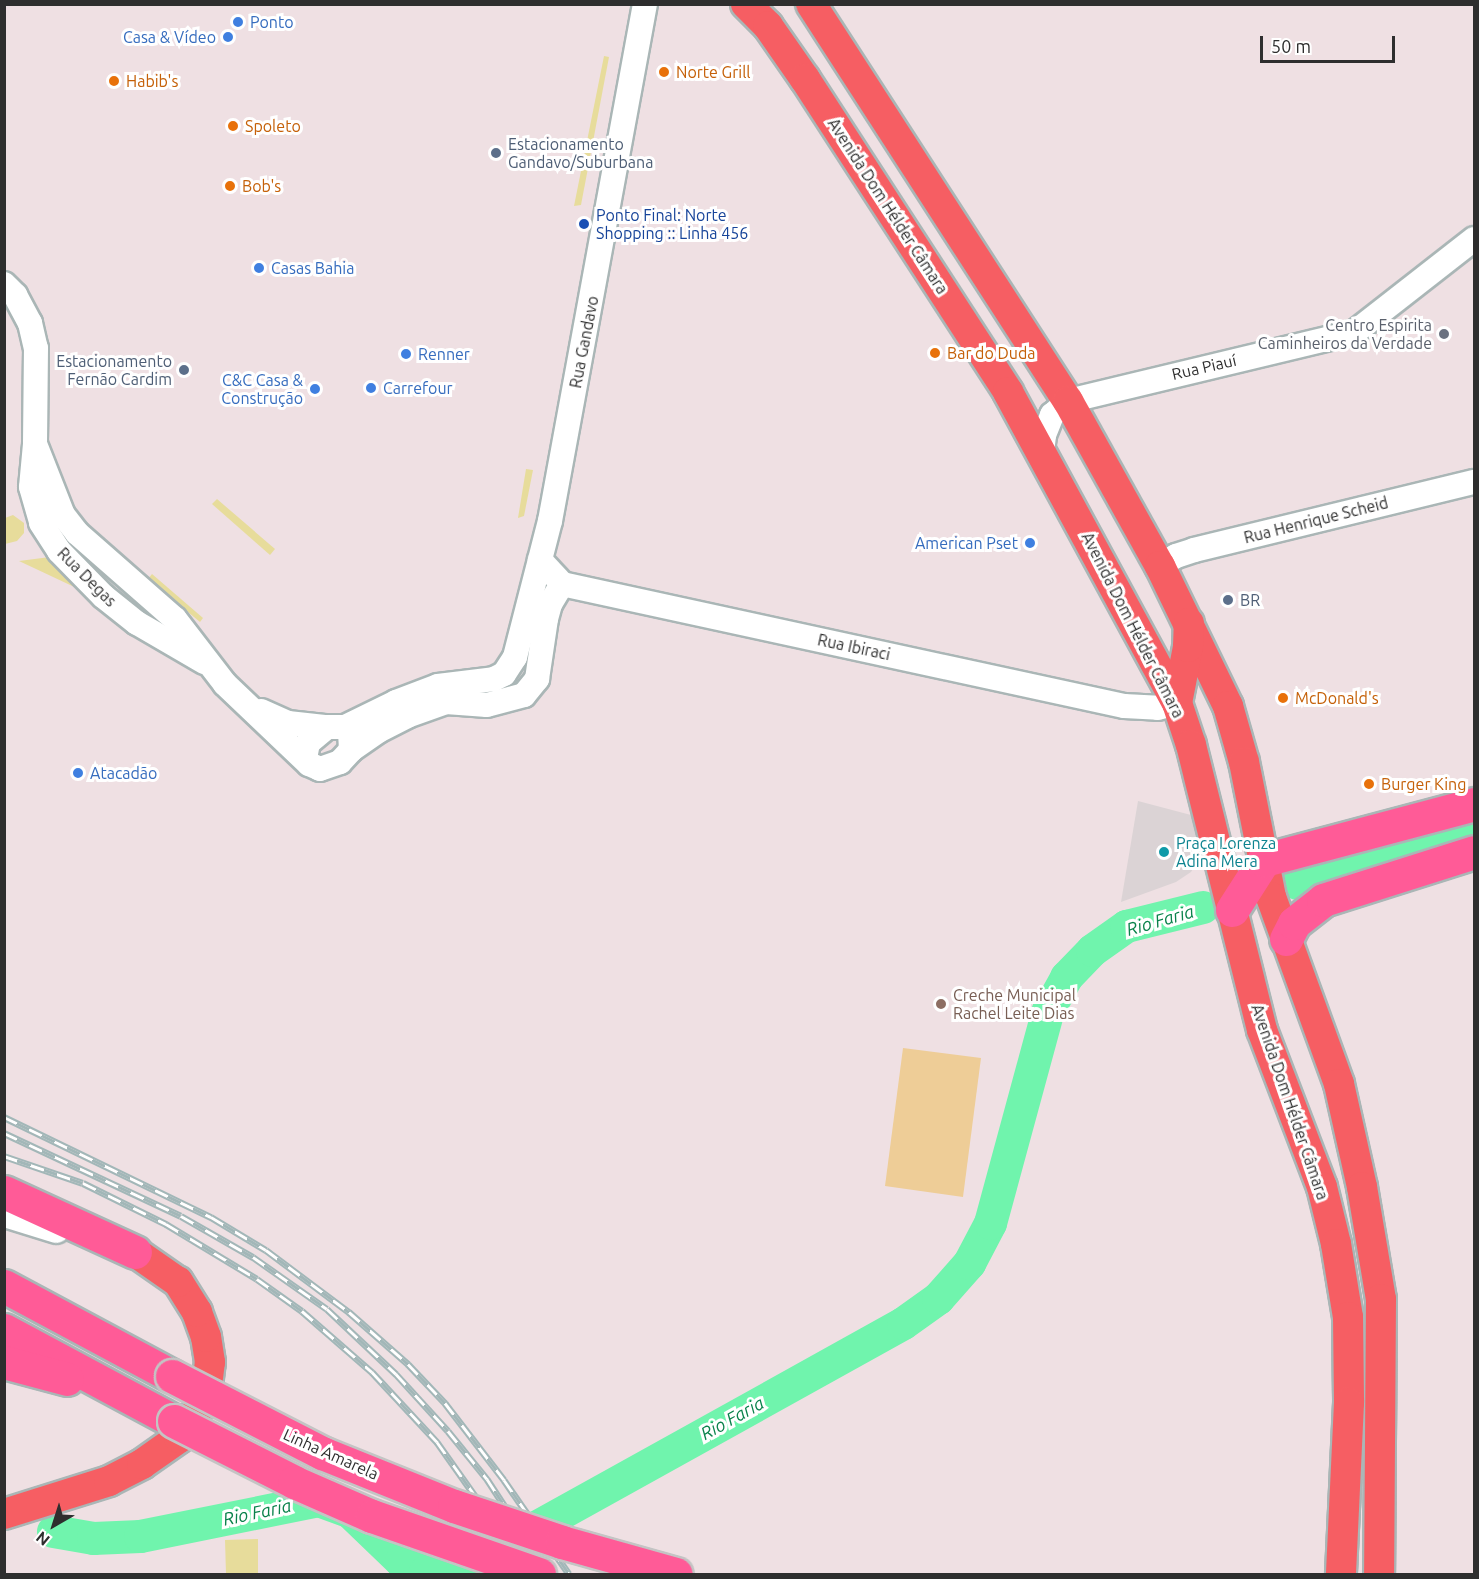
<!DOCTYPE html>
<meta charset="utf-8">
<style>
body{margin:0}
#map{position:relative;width:1479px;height:1579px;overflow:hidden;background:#efe0e3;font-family:Ubuntu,sans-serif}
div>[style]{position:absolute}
.green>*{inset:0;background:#e7dc9b}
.pitch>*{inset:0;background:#eecd97}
.plaza>*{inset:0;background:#dbd3d5}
.river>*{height:33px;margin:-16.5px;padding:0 16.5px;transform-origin:16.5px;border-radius:16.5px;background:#70f4ad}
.roads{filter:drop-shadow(2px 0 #aab6b6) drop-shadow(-2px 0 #aab6b6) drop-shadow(0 2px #aab6b6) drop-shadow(0 -2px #aab6b6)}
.tertiary>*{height:24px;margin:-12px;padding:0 12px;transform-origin:12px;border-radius:12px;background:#fff}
.secondary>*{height:27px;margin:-13.5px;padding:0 13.5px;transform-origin:13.5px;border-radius:13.5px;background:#fff}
.primary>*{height:30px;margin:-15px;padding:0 15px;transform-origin:15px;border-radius:15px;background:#f65e63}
.motorway>*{height:33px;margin:-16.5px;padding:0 16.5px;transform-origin:16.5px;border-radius:16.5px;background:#ff5b97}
.rail>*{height:7px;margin-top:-3.5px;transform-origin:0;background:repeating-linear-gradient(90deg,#fff 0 14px,#a2b7b8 0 28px);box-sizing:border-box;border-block:2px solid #a2b7b8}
.bridges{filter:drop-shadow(2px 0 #c4c4c4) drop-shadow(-2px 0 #c4c4c4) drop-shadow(0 2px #c4c4c4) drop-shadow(0 -2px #c4c4c4)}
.motorway-bridge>*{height:33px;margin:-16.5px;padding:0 16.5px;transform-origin:16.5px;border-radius:16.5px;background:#ff5b97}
.dots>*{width:16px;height:16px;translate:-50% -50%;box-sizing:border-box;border:3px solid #fff;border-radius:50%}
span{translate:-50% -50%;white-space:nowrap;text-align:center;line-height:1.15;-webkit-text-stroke:6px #fff;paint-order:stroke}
.shop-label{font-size:16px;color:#366cbe}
.left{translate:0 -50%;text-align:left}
.right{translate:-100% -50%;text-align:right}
.food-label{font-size:16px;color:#c56008}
.service-label{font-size:16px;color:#4e5e75}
.street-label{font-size:16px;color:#2e2e2e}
.transit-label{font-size:16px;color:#164399}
.worship-label{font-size:16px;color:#5b616d}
.culture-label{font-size:16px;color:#0d838f}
.education-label{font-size:16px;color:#785e54}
.water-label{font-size:18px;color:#0a824b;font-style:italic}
.frame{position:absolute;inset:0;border:6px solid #2e2e2e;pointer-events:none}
.north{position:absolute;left:24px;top:1495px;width:60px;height:60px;-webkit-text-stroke:4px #fff;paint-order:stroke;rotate:219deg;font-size:16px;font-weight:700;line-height:24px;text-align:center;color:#2e2e2e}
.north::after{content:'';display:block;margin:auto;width:21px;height:27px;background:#2e2e2e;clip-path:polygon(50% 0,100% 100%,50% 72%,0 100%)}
.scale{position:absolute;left:1260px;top:36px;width:135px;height:27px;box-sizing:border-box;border:3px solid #2e2e2e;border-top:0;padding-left:8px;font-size:18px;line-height:21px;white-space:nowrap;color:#2e2e2e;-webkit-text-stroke:4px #fff;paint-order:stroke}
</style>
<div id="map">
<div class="green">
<i style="clip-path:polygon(604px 56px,609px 57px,581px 205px,574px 206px)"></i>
<i style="clip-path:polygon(526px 469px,533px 470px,524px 516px,518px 518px)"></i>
<i style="clip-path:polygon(217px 499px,275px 549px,270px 555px,212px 504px)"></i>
<i style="clip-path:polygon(13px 515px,24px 523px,24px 533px,17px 541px,5px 544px,5px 518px)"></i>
<i style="clip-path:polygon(50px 557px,85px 592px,19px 561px)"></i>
<i style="clip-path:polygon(152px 574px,203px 618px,200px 622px,148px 579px)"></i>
<i style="clip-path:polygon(258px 1539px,258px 1574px,226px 1574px,225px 1540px)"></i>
</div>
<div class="pitch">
<i style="clip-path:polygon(903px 1048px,981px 1058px,963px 1197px,885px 1186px)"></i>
</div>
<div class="plaza">
<i style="clip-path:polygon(1138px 801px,1191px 815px,1199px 845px,1199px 860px,1191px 872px,1176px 882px,1121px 902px)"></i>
</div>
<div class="river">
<i style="left:1297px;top:883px;width:184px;rotate:-16.4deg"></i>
<i style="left:53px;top:1531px;width:41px;rotate:9.9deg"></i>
<i style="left:93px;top:1538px;width:47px;rotate:-2.4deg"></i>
<i style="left:140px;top:1536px;width:182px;rotate:-11.4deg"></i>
<i style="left:318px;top:1500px;width:33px;rotate:20deg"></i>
<i style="left:349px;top:1511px;width:72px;rotate:43.9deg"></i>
<i style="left:401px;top:1561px;width:26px;rotate:25deg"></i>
<i style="left:425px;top:1572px;width:37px;rotate:-6deg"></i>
<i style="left:462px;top:1568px;width:504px;rotate:-29.05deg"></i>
<i style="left:903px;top:1323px;width:43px;rotate:-35.5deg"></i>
<i style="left:938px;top:1298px;width:47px;rotate:-48.5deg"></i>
<i style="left:969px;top:1263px;width:45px;rotate:-62.3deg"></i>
<i style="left:990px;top:1223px;width:221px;rotate:-74.8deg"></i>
<i style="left:1048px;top:1010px;width:38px;rotate:-61deg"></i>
<i style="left:1066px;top:977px;width:37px;rotate:-46deg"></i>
<i style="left:1092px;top:950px;width:42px;rotate:-35.2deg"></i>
<i style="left:1126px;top:926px;width:79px;rotate:-13.9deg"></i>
</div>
<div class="roads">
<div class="tertiary">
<i style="left:4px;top:284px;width:16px;rotate:45deg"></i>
<i style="left:15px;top:295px;width:32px;rotate:62deg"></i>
<i style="left:30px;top:323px;width:26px;rotate:77deg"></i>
<i style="left:36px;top:348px;width:96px;rotate:90.6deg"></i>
<i style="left:35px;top:444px;width:43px;rotate:95.3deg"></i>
<i style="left:31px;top:487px;width:37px;rotate:74deg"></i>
<i style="left:41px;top:523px;width:33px;rotate:57deg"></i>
<i style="left:59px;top:551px;width:63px;rotate:45.6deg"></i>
<i style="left:103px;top:596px;width:43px;rotate:38.5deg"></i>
<i style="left:137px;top:623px;width:78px;rotate:30.2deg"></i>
<i style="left:35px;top:444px;width:76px;rotate:68.5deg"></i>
<i style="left:63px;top:515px;width:23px;rotate:52deg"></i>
<i style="left:77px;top:533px;width:130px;rotate:41.3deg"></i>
<i style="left:175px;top:619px;width:82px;rotate:52.4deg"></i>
<i style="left:225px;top:684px;width:116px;rotate:43.6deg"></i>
<i style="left:309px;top:764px;width:12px;rotate:24deg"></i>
<i style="left:320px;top:769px;width:21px;rotate:-19deg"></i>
<i style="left:340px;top:762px;width:16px;rotate:-47deg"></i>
<i style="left:351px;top:750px;width:17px;rotate:-93deg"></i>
<i style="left:350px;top:733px;width:8px;rotate:-130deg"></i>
<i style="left:345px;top:727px;width:18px;rotate:180deg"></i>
<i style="left:327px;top:727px;width:25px;rotate:140deg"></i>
<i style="left:308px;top:743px;width:16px;rotate:101deg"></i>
<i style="left:1042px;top:452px;width:17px;rotate:-83deg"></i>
<i style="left:1044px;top:435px;width:22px;rotate:-68deg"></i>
<i style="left:1052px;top:415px;width:21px;rotate:-41deg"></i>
<i style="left:1068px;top:401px;width:295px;rotate:-13.5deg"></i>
<i style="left:1355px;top:332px;width:151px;rotate:-38deg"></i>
<i style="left:540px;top:560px;width:33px;rotate:47deg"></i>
<i style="left:562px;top:584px;width:575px;rotate:12.25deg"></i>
<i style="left:1124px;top:706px;width:34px;rotate:3deg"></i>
<i style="left:1158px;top:708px;width:20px;rotate:-15deg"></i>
<i style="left:1160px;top:566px;width:19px;rotate:-32deg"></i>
<i style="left:1176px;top:556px;width:19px;rotate:-18deg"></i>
<i style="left:1194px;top:550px;width:288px;rotate:-13.7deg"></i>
<i style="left:261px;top:711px;width:30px;rotate:24deg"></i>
<i style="left:288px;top:723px;width:39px;rotate:6deg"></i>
<i style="left:345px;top:727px;width:57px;rotate:-26.1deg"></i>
<i style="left:396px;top:702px;width:45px;rotate:-20.9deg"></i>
<i style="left:438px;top:686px;width:56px;rotate:-7.1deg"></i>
<i style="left:494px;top:679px;width:11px;rotate:-27deg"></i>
<i style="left:504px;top:674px;width:20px;rotate:-57deg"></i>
<i style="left:515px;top:657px;width:140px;rotate:-75.6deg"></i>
<i style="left:550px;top:521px;width:526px;rotate:-79.59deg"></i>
<i style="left:351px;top:750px;width:33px;rotate:-35deg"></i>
<i style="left:378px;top:731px;width:33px;rotate:-27deg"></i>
<i style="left:407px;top:716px;width:41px;rotate:-19.7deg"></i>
<i style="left:446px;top:702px;width:41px;rotate:4.2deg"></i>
<i style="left:487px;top:705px;width:38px;rotate:-15deg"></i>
<i style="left:524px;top:695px;width:21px;rotate:-51deg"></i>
<i style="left:537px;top:679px;width:61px;rotate:-81.5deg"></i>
<i style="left:546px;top:619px;width:16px;rotate:-75deg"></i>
<i style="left:550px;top:604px;width:23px;rotate:-59deg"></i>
</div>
<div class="secondary">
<i style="left:4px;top:1213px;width:54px;rotate:17.1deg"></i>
</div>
<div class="primary">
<i style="left:746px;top:4px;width:31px;rotate:45deg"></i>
<i style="left:768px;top:26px;width:65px;rotate:55.1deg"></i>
<i style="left:805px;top:79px;width:373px;rotate:57deg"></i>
<i style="left:1008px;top:392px;width:354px;rotate:61.5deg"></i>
<i style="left:1177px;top:703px;width:44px;rotate:71.6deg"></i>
<i style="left:1191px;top:745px;width:294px;rotate:76deg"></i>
<i style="left:1262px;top:1030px;width:168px;rotate:69.1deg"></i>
<i style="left:1322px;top:1187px;width:59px;rotate:76.2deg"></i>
<i style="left:1336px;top:1244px;width:74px;rotate:80.7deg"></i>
<i style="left:1348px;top:1317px;width:86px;rotate:89.3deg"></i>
<i style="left:1349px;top:1403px;width:171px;rotate:92.7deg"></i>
<i style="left:811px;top:4px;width:473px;rotate:57.1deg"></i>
<i style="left:1068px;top:401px;width:189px;rotate:60.9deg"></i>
<i style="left:1160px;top:566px;width:156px;rotate:64.1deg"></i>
<i style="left:1228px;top:706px;width:58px;rotate:74.1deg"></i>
<i style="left:1244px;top:762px;width:138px;rotate:78.7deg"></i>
<i style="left:1271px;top:897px;width:199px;rotate:70deg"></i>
<i style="left:1339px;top:1084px;width:106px;rotate:77.4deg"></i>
<i style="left:1362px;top:1187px;width:114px;rotate:80.4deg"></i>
<i style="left:1381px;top:1299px;width:275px;rotate:90.4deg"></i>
<i style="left:1177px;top:703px;width:57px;rotate:-78.9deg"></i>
<i style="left:1188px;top:647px;width:24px;rotate:-88deg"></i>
<i style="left:4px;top:1514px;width:110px;rotate:-17.4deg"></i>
<i style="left:109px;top:1481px;width:37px;rotate:-27deg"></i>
<i style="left:142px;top:1464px;width:45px;rotate:-35.1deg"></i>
<i style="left:179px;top:1438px;width:24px;rotate:-54deg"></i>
<i style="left:193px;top:1419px;width:28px;rotate:-63deg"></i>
<i style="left:206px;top:1394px;width:32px;rotate:-83deg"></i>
<i style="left:210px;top:1362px;width:25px;rotate:-99deg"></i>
<i style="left:206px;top:1337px;width:27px;rotate:-110deg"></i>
<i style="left:197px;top:1312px;width:36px;rotate:-122deg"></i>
<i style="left:178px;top:1282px;width:52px;rotate:-145.1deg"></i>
</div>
<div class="motorway">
<i style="left:1232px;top:910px;width:59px;rotate:-57.4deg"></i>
<i style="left:1264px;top:860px;width:217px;rotate:-14.9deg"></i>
<i style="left:1286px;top:939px;width:18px;rotate:-63deg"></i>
<i style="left:1294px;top:923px;width:37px;rotate:-38deg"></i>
<i style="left:1323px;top:900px;width:158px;rotate:-17.6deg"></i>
<i style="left:4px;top:1192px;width:144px;rotate:24.6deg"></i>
<i style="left:4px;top:1286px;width:191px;rotate:28.2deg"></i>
<i style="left:4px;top:1330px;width:193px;rotate:28.2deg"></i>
<i style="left:4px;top:1362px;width:65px;rotate:15.1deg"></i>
</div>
</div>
<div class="rail">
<i style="left:4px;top:1117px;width:230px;rotate:25.8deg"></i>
<i style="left:211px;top:1217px;width:64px;rotate:31deg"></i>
<i style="left:266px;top:1250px;width:104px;rotate:36.8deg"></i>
<i style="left:349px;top:1312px;width:79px;rotate:41.4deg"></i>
<i style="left:408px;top:1364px;width:54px;rotate:46.5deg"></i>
<i style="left:445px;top:1403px;width:97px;rotate:52.5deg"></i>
<i style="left:504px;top:1480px;width:114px;rotate:55.3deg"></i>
<i style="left:4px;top:1133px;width:195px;rotate:25.1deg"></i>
<i style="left:181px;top:1216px;width:83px;rotate:29.7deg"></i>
<i style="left:253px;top:1257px;width:90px;rotate:35.1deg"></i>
<i style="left:327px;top:1309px;width:95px;rotate:43.3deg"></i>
<i style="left:396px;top:1374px;width:77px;rotate:47.6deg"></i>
<i style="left:448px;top:1431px;width:62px;rotate:50.9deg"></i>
<i style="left:487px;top:1479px;width:113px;rotate:56.9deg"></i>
<i style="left:4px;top:1156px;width:83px;rotate:18.9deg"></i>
<i style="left:83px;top:1183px;width:93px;rotate:26.3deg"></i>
<i style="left:166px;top:1224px;width:106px;rotate:31.1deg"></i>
<i style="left:257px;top:1279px;width:55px;rotate:35.4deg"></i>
<i style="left:302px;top:1311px;width:93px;rotate:41.1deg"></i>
<i style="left:372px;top:1372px;width:96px;rotate:47.1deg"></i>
<i style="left:437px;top:1442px;width:71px;rotate:54.7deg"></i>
<i style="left:478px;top:1500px;width:88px;rotate:57deg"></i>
</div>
<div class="bridges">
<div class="motorway-bridge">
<i style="left:172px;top:1376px;width:169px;rotate:27.2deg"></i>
<i style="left:322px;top:1453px;width:142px;rotate:21.9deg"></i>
<i style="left:454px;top:1506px;width:114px;rotate:18.4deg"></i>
<i style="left:562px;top:1542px;width:118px;rotate:15.7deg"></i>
<i style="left:174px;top:1421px;width:135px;rotate:26.9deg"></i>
<i style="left:294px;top:1482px;width:85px;rotate:23.6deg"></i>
<i style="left:372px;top:1516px;width:177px;rotate:19.2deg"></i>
</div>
</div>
<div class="dots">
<i style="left:238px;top:22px;background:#3f7fe0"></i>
<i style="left:228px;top:37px;background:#3f7fe0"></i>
<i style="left:664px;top:72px;background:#e8710a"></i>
<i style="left:114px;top:81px;background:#e8710a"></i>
<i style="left:233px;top:126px;background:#e8710a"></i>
<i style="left:496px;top:153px;background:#5c6f8a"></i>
<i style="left:230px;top:186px;background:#e8710a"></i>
<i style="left:584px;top:224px;background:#1a4fb4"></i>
<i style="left:259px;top:268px;background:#3f7fe0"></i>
<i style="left:1444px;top:334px;background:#6b7280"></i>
<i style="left:935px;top:353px;background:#e8710a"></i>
<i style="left:406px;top:354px;background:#3f7fe0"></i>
<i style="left:184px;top:370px;background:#5c6f8a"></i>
<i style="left:371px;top:388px;background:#3f7fe0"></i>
<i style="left:315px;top:389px;background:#3f7fe0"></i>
<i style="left:1030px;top:543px;background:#3f7fe0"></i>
<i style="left:1228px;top:600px;background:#5c6f8a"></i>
<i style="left:1283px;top:698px;background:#e8710a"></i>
<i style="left:78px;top:773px;background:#3f7fe0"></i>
<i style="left:1369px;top:784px;background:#e8710a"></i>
<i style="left:1164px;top:852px;background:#0f9aa8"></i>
<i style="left:941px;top:1004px;background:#8d6e63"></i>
</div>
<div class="shop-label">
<span class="left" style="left:250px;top:22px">Ponto</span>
<span class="right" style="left:216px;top:37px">Casa &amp; Vídeo</span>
<span class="left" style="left:271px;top:268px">Casas Bahia</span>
<span class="left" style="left:418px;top:354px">Renner</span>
<span class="right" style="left:303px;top:389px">C&amp;C Casa &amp;<br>Construção</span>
<span class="left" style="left:383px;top:388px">Carrefour</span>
<span class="right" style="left:1018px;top:543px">American Pset</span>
<span class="left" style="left:90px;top:773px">Atacadão</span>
</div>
<div class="food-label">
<span class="left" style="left:676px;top:72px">Norte Grill</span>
<span class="left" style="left:126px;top:81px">Habib's</span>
<span class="left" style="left:245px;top:126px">Spoleto</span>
<span class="left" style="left:242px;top:186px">Bob's</span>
<span class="left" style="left:947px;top:353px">Bar do Duda</span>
<span class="left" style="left:1295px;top:698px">McDonald's</span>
<span class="left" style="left:1381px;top:784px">Burger King</span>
</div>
<div class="service-label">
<span class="left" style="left:508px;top:153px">Estacionamento<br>Gandavo/Suburbana</span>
<span class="right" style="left:172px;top:370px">Estacionamento<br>Fernão Cardim</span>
<span class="left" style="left:1240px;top:600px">BR</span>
</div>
<div class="street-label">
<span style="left:888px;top:206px;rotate:57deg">Avenida Dom Hélder Câmara</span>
<span style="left:584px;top:342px;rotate:-79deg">Rua Gandavo</span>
<span style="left:1204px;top:367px;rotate:-13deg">Rua Piauí</span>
<span style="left:1316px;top:520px;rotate:-14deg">Rua Henrique Scheid</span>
<span style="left:87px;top:577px;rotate:45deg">Rua Degas</span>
<span style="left:1133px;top:625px;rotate:63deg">Avenida Dom Hélder Câmara</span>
<span style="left:854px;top:647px;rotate:12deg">Rua Ibiraci</span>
<span style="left:1290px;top:1102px;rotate:71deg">Avenida Dom Hélder Câmara</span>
<span style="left:331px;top:1454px;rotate:24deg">Linha Amarela</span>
</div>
<div class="transit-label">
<span class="left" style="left:596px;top:224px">Ponto Final: Norte<br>Shopping :: Linha 456</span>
</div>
<div class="worship-label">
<span class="right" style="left:1432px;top:334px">Centro Espirita<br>Caminheiros da Verdade</span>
</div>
<div class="culture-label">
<span class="left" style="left:1176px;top:852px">Praça Lorenza<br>Adina Mera</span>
</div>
<div class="education-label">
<span class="left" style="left:953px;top:1004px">Creche Municipal<br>Rachel Leite Dias</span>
</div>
<div class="water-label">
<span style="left:1160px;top:920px;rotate:-16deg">Rio Faria</span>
<span style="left:732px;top:1418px;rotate:-29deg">Rio Faria</span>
<span style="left:257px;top:1512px;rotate:-12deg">Rio Faria</span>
</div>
<div class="frame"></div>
<div class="north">N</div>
<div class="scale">50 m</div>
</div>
